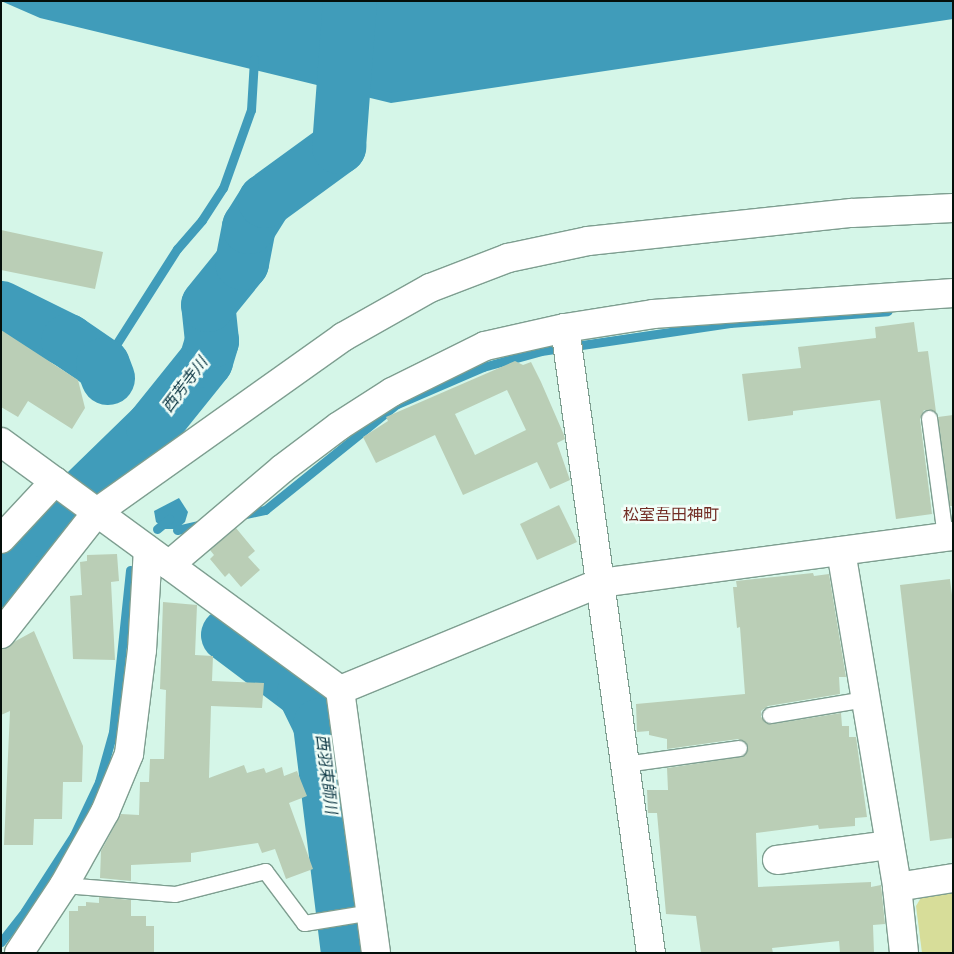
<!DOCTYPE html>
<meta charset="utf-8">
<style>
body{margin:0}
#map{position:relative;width:954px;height:954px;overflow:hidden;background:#d5f6e8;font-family:Helvetica,"Noto Sans JP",sans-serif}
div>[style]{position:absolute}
.green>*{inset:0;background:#d7dd99}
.water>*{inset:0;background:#409cba}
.stream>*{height:9px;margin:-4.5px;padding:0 4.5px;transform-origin:4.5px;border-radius:4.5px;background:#409cba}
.river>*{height:54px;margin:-27px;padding:0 27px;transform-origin:27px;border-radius:27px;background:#409cba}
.building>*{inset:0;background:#baceb6}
.roads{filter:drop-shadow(1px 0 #7e9e90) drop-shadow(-1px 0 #7e9e90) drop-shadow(0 1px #7e9e90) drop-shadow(0 -1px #7e9e90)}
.service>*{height:15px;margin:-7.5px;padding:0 7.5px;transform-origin:7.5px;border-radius:7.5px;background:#fff}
.minor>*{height:28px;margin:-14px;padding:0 14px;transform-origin:14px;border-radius:14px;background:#fff}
.tertiary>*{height:28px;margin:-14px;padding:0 14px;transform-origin:14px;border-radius:14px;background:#fff}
span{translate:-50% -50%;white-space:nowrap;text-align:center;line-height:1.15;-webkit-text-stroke:5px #f1fef8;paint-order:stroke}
.water-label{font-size:16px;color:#0e3845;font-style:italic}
.neighbourhood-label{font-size:16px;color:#722d24}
.frame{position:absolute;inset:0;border:2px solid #050f0b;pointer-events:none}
</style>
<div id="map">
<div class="green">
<i style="clip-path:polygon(953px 887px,953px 953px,922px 953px,916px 906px,925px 891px)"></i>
</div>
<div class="water">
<i style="clip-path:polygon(1px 1px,953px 1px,953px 19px,391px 103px,40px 18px)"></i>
<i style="clip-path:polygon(179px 498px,188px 512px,185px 522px,177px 529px,165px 529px,156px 522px,154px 511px)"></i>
</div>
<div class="stream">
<i style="left:103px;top:365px;width:138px;rotate:-57.5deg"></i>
<i style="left:177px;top:249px;width:38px;rotate:-49deg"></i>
<i style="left:202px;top:220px;width:38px;rotate:-57deg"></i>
<i style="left:223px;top:188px;width:83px;rotate:-70.3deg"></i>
<i style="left:251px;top:110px;width:51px;rotate:-86.6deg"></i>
<i style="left:241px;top:515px;width:25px;rotate:-12deg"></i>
<i style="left:265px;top:510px;width:169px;rotate:-38.8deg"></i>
<i style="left:397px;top:404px;width:94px;rotate:-23.3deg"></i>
<i style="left:483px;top:367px;width:60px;rotate:-15.4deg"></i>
<i style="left:541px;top:351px;width:191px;rotate:-8.4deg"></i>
<i style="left:730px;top:323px;width:158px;rotate:-4.3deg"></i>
<i style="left:157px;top:529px;width:16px;rotate:-40deg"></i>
<i style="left:177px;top:530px;width:28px;rotate:-13deg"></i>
<i style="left:1px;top:942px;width:39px;rotate:-52deg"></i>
<i style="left:25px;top:911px;width:90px;rotate:-57.2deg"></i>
<i style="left:74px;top:835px;width:59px;rotate:-64.7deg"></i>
<i style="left:99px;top:782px;width:52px;rotate:-74.4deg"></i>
<i style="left:113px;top:732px;width:163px;rotate:-84deg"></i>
</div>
<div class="river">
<i style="left:1px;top:308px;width:75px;rotate:26.2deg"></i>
<i style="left:68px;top:341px;width:42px;rotate:34.4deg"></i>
<i style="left:103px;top:365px;width:14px;rotate:69deg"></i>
<i style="left:1px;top:580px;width:67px;rotate:-47.4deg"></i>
<i style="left:46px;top:531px;width:149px;rotate:-44.2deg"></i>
<i style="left:153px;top:427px;width:85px;rotate:-51.2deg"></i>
<i style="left:206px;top:361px;width:21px;rotate:-73deg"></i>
<i style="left:212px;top:341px;width:36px;rotate:-96deg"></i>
<i style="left:208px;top:305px;width:54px;rotate:-51deg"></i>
<i style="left:242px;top:263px;width:37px;rotate:-79deg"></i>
<i style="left:249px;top:227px;width:31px;rotate:-58deg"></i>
<i style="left:265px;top:201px;width:92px;rotate:-36.1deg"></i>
<i style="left:339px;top:147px;width:146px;rotate:-85.7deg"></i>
<i style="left:228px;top:635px;width:95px;rotate:36.9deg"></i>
<i style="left:304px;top:692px;width:37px;rotate:64deg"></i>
<i style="left:320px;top:725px;width:230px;rotate:83deg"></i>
</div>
<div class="building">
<i style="clip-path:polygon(1px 230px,103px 252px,95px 289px,1px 270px)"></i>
<i style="clip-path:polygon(914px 322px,918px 352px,928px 351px,936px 412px,924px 410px,920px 419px,932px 514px,896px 519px,880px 400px,793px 411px,793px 415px,748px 421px,742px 374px,801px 368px,798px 347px,876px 338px,875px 327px)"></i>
<i style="clip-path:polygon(1px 330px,78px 380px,85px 408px,72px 429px,28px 401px,18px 417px,1px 407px)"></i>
<i style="clip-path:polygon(evenodd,515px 361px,523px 365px,531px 362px,541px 382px,564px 435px,565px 439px,557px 443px,570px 480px,550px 489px,537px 462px,463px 495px,435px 435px,376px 463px,363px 437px,388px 421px,386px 417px,515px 361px,507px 390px,526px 430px,475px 455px,455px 414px,507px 390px)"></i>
<i style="clip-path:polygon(953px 415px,953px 506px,950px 506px,938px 417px)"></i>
<i style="clip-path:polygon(559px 505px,577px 542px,537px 560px,520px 524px)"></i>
<i style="clip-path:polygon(236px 528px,255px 551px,248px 557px,260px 570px,241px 587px,229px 573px,225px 577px,210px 559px,214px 555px,210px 550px)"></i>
<i style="clip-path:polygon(117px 554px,119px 581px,111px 582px,115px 660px,73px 659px,70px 596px,82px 595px,80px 562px,87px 561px,87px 555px)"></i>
<i style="clip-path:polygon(813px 573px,814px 576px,829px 574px,846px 677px,839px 677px,840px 694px,768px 706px,761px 711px,761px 717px,772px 724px,841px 713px,842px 726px,849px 726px,849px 737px,856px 737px,867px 817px,855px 818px,855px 826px,819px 829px,818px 825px,756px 833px,758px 887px,871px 882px,871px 887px,881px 885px,885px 924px,873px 925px,874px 953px,840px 953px,839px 941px,772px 948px,773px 953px,701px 953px,696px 916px,666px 914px,657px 813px,648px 813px,647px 790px,668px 790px,667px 768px,740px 757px,747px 752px,748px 746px,738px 739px,667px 749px,667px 739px,649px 735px,649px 731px,637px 732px,636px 704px,745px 694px,740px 627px,737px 628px,733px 587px,737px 587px,736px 581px)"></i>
<i style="clip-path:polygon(950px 579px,953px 603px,953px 838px,930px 841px,900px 585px)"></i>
<i style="clip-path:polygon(163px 602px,197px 605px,195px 655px,213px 656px,212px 681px,264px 683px,262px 708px,211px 706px,209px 778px,244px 765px,247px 773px,264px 768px,266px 773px,282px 767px,284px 776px,297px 771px,307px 796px,289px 803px,313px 869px,286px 879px,275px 849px,262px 853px,258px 843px,191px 853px,191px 862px,131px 865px,131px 881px,100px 878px,101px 851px,121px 814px,139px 815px,140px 782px,149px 782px,150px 759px,164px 759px,166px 690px,160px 689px)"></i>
<i style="clip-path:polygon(34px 631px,83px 746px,82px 782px,63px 782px,62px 819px,34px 819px,33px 845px,4px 845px,10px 711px,1px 715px,1px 649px)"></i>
<i style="clip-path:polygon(99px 897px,131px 900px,131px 916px,146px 916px,146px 926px,154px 926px,154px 953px,69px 953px,69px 911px,78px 911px,78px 906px,86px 906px,86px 902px,99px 903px)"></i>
</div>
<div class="roads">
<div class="service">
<i style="left:929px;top:418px;width:120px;rotate:82.3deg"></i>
<i style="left:770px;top:715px;width:96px;rotate:-9.6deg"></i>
<i style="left:625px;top:764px;width:115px;rotate:-8deg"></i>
<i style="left:64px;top:885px;width:111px;rotate:4.6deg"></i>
<i style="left:175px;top:894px;width:93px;rotate:-14.3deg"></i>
<i style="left:265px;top:871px;width:65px;rotate:53.1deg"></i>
<i style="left:304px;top:923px;width:68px;rotate:-9.3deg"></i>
</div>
<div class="minor">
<i style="left:565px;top:328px;width:631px;rotate:82.17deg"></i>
<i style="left:1px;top:539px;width:79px;rotate:-47deg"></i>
<i style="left:841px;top:551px;width:341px;rotate:80.5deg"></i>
<i style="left:897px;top:887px;width:66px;rotate:83.9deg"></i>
<i style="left:169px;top:565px;width:148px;rotate:-40.3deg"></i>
<i style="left:282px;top:469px;width:71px;rotate:-37deg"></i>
<i style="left:339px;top:426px;width:63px;rotate:-32.7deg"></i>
<i style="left:392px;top:392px;width:104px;rotate:-26.3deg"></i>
<i style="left:485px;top:346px;width:82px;rotate:-12.7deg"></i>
<i style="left:565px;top:328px;width:89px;rotate:-9deg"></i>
<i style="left:653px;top:314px;width:301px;rotate:-4deg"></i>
<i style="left:1px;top:634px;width:155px;rotate:-51.8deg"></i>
<i style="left:97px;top:512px;width:302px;rotate:-35.4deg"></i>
<i style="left:343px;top:337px;width:100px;rotate:-29.4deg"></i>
<i style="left:430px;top:288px;width:84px;rotate:-21deg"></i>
<i style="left:508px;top:258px;width:82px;rotate:-12deg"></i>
<i style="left:588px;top:241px;width:265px;rotate:-6.1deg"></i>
<i style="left:852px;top:213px;width:101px;rotate:-2.8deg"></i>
<i style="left:340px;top:690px;width:281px;rotate:-22.4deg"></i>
<i style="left:600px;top:583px;width:356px;rotate:-7.6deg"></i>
<i style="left:777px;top:860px;width:114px;rotate:-7.6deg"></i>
<i style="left:897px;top:887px;width:57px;rotate:-9.1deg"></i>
<i style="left:19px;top:953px;width:82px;rotate:-56.5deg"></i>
<i style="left:64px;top:885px;width:84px;rotate:-60.7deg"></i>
<i style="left:105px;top:812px;width:63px;rotate:-67.5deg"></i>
<i style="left:129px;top:754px;width:105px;rotate:-82.9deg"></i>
<i style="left:142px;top:650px;width:100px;rotate:-86.6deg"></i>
</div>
<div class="tertiary">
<i style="left:1px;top:442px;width:420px;rotate:36.2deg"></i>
<i style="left:340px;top:690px;width:265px;rotate:82.2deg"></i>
</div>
</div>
<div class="water-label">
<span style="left:185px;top:385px;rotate:-53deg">西芳寺川</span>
<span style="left:326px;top:774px;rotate:83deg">西羽束師川</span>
</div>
<div class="neighbourhood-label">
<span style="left:671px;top:515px">松室吾田神町</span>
</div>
<div class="frame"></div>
</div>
